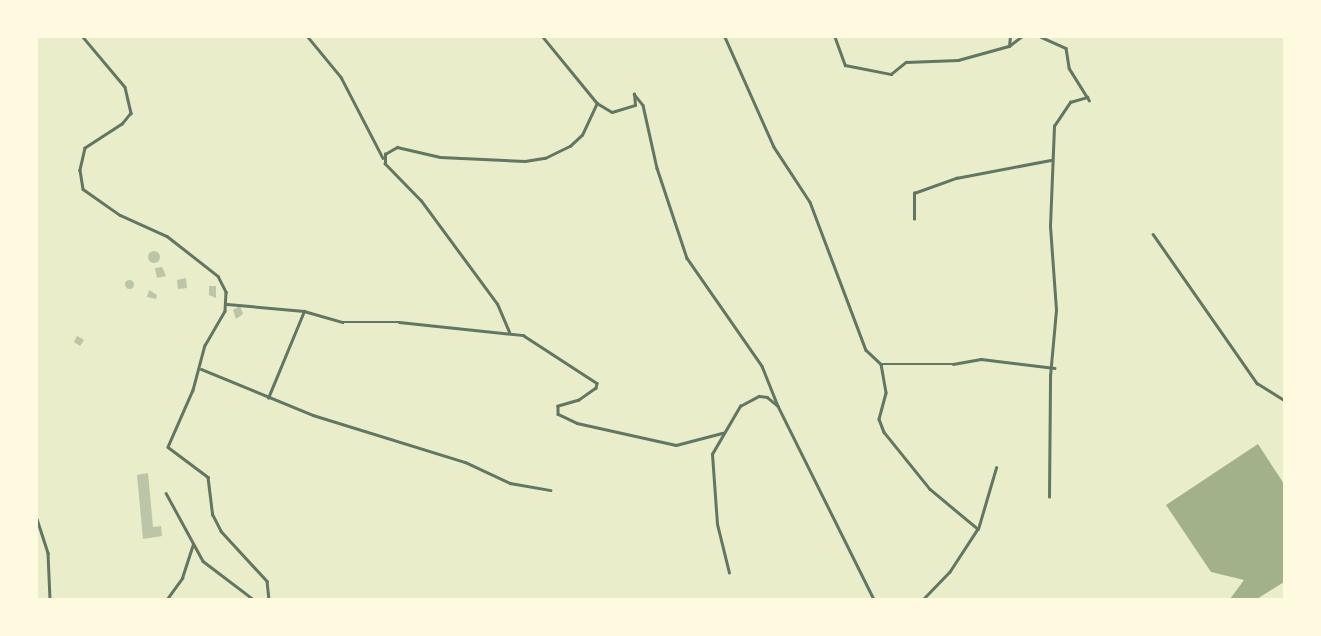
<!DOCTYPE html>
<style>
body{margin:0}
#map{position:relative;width:1321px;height:636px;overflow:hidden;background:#e9edc9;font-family:Montserrat,sans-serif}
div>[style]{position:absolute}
.water>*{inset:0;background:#a3b18a}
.building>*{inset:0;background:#bcc5a7}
.round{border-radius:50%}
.minor>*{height:2.5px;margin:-1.25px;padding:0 1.25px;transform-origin:1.25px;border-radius:1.25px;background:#617663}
span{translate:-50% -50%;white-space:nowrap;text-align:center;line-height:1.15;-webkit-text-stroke:6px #fefae0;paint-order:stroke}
.frame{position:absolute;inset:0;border:38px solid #fefae0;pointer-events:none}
</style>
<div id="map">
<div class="water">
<i style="clip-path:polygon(1258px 444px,1284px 484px,1284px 582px,1257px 599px,1230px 599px,1244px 580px,1211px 572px,1166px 505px)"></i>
</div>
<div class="building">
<i class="round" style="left:148px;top:251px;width:12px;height:12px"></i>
<i style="clip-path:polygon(162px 267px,166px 276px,157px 278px,155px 268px)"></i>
<i style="clip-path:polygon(186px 278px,187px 288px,178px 289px,177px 280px)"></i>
<i class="round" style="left:124.5px;top:279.5px;width:9px;height:9px"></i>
<i style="clip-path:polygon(209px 286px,216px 286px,216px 298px,209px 295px)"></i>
<i style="clip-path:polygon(149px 290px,157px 295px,156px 299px,147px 297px)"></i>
<i style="clip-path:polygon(240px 306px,243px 314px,236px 319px,233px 310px)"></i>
<i style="clip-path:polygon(77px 336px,84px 340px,80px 346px,74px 342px)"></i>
<i style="clip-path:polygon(148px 473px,153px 527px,161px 526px,162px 536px,143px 539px,137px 475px)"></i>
</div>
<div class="minor">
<i style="left:83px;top:37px;width:65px;rotate:50deg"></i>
<i style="left:125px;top:87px;width:27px;rotate:77deg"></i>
<i style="left:131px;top:113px;width:14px;rotate:129deg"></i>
<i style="left:122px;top:124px;width:44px;rotate:147deg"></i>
<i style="left:85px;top:148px;width:23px;rotate:103deg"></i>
<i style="left:80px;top:170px;width:19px;rotate:81deg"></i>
<i style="left:83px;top:189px;width:45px;rotate:35.1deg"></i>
<i style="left:120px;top:215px;width:51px;rotate:24.1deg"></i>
<i style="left:167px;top:236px;width:65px;rotate:38.1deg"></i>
<i style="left:218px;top:276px;width:18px;rotate:63deg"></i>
<i style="left:226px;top:292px;width:19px;rotate:93deg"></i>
<i style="left:225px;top:311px;width:39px;rotate:120deg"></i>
<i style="left:205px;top:345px;width:47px;rotate:104.9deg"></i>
<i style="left:193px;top:390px;width:62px;rotate:113.7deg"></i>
<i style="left:168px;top:447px;width:50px;rotate:36.9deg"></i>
<i style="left:208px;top:477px;width:38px;rotate:83deg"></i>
<i style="left:213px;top:515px;width:18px;rotate:63deg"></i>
<i style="left:221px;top:531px;width:68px;rotate:47.4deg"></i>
<i style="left:267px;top:581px;width:18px;rotate:84deg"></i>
<i style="left:308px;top:37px;width:52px;rotate:50.5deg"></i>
<i style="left:341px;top:77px;width:91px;rotate:62.6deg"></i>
<i style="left:543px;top:37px;width:85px;rotate:50.7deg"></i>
<i style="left:597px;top:103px;width:17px;rotate:31deg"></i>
<i style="left:612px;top:112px;width:24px;rotate:-17deg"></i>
<i style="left:635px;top:105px;width:11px;rotate:-95deg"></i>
<i style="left:634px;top:94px;width:14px;rotate:51deg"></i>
<i style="left:643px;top:105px;width:65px;rotate:77.5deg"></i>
<i style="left:657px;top:168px;width:95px;rotate:71.6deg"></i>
<i style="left:687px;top:258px;width:131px;rotate:55.2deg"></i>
<i style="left:762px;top:366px;width:43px;rotate:68.2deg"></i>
<i style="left:725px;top:37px;width:120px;rotate:66deg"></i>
<i style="left:774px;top:147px;width:66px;rotate:56.8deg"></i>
<i style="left:810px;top:202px;width:158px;rotate:69.3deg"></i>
<i style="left:866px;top:350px;width:21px;rotate:43deg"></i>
<i style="left:881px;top:364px;width:29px;rotate:80deg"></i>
<i style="left:886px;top:393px;width:27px;rotate:105deg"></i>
<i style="left:879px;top:419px;width:14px;rotate:69deg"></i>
<i style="left:884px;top:432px;width:73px;rotate:51.1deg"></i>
<i style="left:930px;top:489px;width:62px;rotate:39.8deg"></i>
<i style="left:978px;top:529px;width:51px;rotate:123.1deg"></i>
<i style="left:950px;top:572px;width:37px;rotate:134deg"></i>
<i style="left:835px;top:37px;width:30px;rotate:70deg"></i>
<i style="left:845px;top:65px;width:47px;rotate:11.1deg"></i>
<i style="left:891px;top:74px;width:19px;rotate:-39deg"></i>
<i style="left:906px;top:62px;width:52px;rotate:-2.2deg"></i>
<i style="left:958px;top:60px;width:53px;rotate:-15.4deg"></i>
<i style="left:1009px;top:46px;width:15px;rotate:-37deg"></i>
<i style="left:1041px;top:37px;width:27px;rotate:24deg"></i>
<i style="left:1066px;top:48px;width:20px;rotate:81deg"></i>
<i style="left:1069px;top:68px;width:38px;rotate:58deg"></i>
<i style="left:1009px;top:46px;width:9px;rotate:-84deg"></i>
<i style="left:914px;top:219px;width:26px;rotate:-90deg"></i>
<i style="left:914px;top:193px;width:45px;rotate:-19.7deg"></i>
<i style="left:956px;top:178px;width:96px;rotate:-10.8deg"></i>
<i style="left:1153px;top:234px;width:182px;rotate:55.1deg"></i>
<i style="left:1257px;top:383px;width:32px;rotate:32deg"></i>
<i style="left:227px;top:304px;width:77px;rotate:5.2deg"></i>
<i style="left:304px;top:311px;width:40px;rotate:16deg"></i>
<i style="left:342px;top:322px;width:57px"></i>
<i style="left:399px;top:322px;width:125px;rotate:6deg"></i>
<i style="left:523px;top:335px;width:88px;rotate:33deg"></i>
<i style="left:597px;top:383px;width:5px;rotate:101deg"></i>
<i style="left:596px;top:388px;width:21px;rotate:145deg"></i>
<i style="left:579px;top:400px;width:22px;rotate:164deg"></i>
<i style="left:558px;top:406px;width:8px;rotate:90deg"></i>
<i style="left:558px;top:414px;width:21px;rotate:25deg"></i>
<i style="left:577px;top:423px;width:101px;rotate:12.5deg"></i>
<i style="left:676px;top:445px;width:48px;rotate:-14.6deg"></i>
<i style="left:509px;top:332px;width:30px;rotate:-113deg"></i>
<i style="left:497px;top:304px;width:128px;rotate:-126.4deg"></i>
<i style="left:421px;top:201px;width:52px;rotate:-134.2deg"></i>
<i style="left:385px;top:164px;width:10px;rotate:-90deg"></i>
<i style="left:385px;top:154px;width:14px;rotate:-30deg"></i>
<i style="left:397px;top:147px;width:44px;rotate:13.1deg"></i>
<i style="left:440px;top:157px;width:85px;rotate:2.7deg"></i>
<i style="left:525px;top:161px;width:20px;rotate:-9deg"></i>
<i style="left:545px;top:158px;width:28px;rotate:-26deg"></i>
<i style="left:570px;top:146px;width:16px;rotate:-43deg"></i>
<i style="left:582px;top:135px;width:35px;rotate:-65deg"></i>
<i style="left:881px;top:364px;width:72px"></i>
<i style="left:953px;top:364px;width:28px;rotate:-10deg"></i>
<i style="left:981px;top:359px;width:74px;rotate:7deg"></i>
<i style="left:201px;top:369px;width:121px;rotate:22.3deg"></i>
<i style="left:313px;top:415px;width:159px;rotate:17.2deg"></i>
<i style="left:465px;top:462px;width:50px;rotate:25deg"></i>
<i style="left:510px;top:483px;width:41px;rotate:9.9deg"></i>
<i style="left:268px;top:398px;width:94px;rotate:-67.5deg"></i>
<i style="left:166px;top:493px;width:77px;rotate:61.4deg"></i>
<i style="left:203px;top:561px;width:63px;rotate:37.2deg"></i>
<i style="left:1049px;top:497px;width:121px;rotate:-89.5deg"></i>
<i style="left:1050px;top:376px;width:66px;rotate:-84.8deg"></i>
<i style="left:1056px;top:310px;width:84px;rotate:-94.1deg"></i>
<i style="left:1050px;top:226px;width:100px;rotate:-87.7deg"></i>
<i style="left:1054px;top:126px;width:29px;rotate:-56deg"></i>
<i style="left:1070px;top:102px;width:18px;rotate:-16deg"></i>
<i style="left:37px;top:519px;width:36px;rotate:72deg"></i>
<i style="left:48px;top:553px;width:46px;rotate:87.5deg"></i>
<i style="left:978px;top:529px;width:64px;rotate:-73.6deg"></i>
<i style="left:729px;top:573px;width:50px;rotate:-103.8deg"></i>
<i style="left:717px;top:524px;width:70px;rotate:-94.1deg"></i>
<i style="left:712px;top:454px;width:56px;rotate:-59.7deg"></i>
<i style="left:740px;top:406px;width:21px;rotate:-28deg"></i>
<i style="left:759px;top:396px;width:8px;rotate:7deg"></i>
<i style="left:767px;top:397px;width:14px;rotate:39deg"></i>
<i style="left:778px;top:406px;width:216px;rotate:63.6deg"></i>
<i style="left:167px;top:599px;width:26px;rotate:-54deg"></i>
<i style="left:182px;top:578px;width:35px;rotate:-72deg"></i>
</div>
<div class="frame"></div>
</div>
